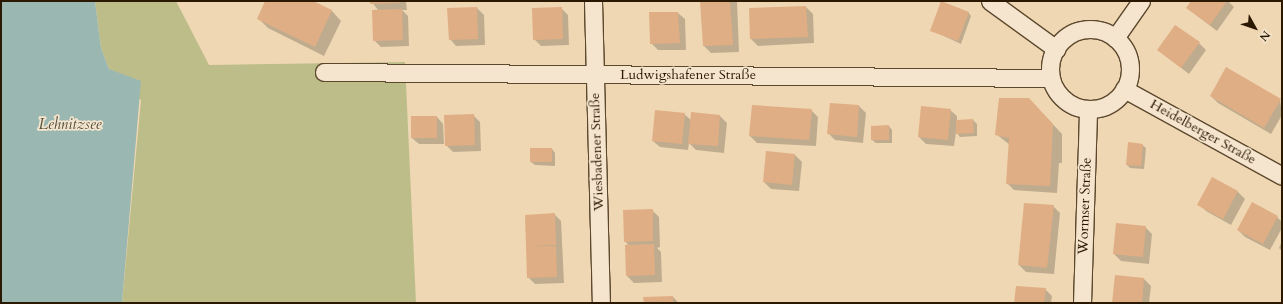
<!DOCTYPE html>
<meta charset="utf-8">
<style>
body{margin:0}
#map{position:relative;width:1283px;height:304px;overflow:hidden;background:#efd7b3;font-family:Cardo,serif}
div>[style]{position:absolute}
.green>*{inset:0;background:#bdbd8a}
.water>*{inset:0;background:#9ab8b1}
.shadow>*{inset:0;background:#0003}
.building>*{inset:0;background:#e0ae85}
.roads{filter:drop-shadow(1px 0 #5c482d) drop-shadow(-1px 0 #5c482d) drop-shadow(0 1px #5c482d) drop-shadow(0 -1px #5c482d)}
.street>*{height:17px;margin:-8.5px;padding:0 8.5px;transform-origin:8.5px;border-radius:8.5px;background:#f5e5ce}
.street>.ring{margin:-8.5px;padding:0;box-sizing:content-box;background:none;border:17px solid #f5e5ce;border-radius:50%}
span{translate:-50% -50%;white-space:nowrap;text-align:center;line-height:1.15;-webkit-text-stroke:3.5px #f5e5ce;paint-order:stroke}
.street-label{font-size:14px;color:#2b1800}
.water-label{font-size:15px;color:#52503e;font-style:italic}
.frame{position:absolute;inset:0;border:2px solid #2b1800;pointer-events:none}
.north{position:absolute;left:1235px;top:8px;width:40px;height:40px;-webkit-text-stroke:3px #f5e5ce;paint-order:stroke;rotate:130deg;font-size:11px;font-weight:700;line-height:16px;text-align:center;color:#2b1800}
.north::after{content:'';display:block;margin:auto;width:14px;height:18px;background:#2b1800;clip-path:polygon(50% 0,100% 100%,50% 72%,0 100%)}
</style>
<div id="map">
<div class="green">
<i style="clip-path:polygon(95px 1px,176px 1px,209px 65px,405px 62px,416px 303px,122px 303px,141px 100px,109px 69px,101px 48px)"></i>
</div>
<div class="water">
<i style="clip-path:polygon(1px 1px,95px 1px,101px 48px,109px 69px,141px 81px,122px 303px,1px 303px)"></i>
</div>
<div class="shadow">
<i style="clip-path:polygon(267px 1px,311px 1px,332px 11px,341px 21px,324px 56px,268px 28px,258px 18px)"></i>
<i style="clip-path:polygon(371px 1px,406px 1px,407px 10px,402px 10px,408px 16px,409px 46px,381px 47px,374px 40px,378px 10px)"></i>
<i style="clip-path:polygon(702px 1px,737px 1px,739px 52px,711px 53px,704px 46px)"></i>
<i style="clip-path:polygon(1192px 1px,1228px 1px,1234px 7px,1217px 31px,1187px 8px)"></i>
<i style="clip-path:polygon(806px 7px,813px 14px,814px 43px,758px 46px,751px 39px)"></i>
<i style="clip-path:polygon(477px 8px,484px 15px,485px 45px,456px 46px,450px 39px)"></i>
<i style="clip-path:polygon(561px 8px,568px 15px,569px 45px,541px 46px,534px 39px)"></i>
<i style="clip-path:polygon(968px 12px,971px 16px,961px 44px,931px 30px)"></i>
<i style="clip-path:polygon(678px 13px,685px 19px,686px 50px,658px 50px,651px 43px)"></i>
<i style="clip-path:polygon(1199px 43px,1206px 50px,1189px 74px,1158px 50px)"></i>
<i style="clip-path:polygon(1211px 96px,1280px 100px,1282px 115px,1271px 134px,1218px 103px)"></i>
<i style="clip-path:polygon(1029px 99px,1062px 134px,1062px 163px,1059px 163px,1057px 193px,1014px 190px,1007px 183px,1010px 145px,996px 134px)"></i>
<i style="clip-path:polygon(831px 104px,859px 106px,866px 113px,863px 143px,835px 140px,828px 133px)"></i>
<i style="clip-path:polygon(811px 110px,818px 117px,816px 146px,757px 143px,750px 136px)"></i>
<i style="clip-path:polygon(950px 110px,957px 116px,957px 121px,973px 120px,977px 124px,977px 136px,960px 137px,956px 132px,954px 146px,926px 144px,919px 137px)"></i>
<i style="clip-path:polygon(684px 114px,691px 120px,720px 116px,727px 123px,724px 153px,696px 150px,689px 143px,688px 150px,660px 147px,653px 141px)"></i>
<i style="clip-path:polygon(473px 115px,480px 122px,481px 151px,453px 152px,446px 145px)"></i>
<i style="clip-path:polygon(437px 117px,443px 124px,444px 144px,419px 144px,412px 138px)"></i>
<i style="clip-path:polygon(889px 126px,892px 130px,892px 143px,876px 143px,872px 140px)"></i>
<i style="clip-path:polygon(1142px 145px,1146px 148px,1144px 169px,1130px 168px,1127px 165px)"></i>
<i style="clip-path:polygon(552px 149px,555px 153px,555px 166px,535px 165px,531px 162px)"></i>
<i style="clip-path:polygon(795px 155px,802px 162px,799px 191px,771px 189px,764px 182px)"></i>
<i style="clip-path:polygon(1213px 178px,1238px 192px,1245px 199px,1231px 225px,1206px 211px,1199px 204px)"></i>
<i style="clip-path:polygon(1053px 206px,1060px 213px,1054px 274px,1026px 272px,1019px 265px)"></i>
<i style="clip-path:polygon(652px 210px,659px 217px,660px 247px,657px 248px,661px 252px,662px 282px,634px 283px,627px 276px,629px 246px,625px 241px)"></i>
<i style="clip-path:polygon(554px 214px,561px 221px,564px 283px,535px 284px,528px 277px,526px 216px)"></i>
<i style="clip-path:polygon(1277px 217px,1282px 222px,1282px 228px,1270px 250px,1245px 237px,1238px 230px)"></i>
<i style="clip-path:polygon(1145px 227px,1152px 234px,1149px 264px,1121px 261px,1114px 254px)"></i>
<i style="clip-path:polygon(1282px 241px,1282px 251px,1279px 248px)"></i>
<i style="clip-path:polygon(1144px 279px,1151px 286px,1149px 303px,1113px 303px)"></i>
<i style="clip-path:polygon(1045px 289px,1052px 296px,1051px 303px,1015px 303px)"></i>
<i style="clip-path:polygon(673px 297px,679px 303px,645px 303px)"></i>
</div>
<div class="building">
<i style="clip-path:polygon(265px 1px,313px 1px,332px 10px,315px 47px,257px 19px)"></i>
<i style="clip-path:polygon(370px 1px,400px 1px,400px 3px,370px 4px)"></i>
<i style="clip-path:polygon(700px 1px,730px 1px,733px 45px,703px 46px)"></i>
<i style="clip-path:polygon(941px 1px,969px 12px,958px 41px,930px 31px)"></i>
<i style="clip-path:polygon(1191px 1px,1227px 1px,1210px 25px,1186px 8px)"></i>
<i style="clip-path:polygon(806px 6px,808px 37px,750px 39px,749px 8px)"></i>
<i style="clip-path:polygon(477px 7px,478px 39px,449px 40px,447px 8px)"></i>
<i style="clip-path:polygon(562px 7px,563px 39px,533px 40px,532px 8px)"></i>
<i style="clip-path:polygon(402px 9px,403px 40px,373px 41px,372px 10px)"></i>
<i style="clip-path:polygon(649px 12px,678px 12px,680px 43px,650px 44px)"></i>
<i style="clip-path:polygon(1175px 25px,1200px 42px,1181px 68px,1157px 50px)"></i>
<i style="clip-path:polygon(1226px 67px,1281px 99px,1264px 128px,1210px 96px)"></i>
<i style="clip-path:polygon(999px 98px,1029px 98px,1053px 124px,1050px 186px,1006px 184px,1009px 138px,995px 135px)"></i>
<i style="clip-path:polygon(830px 103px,859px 105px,857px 137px,827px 134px)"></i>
<i style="clip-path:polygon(752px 105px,812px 109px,809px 140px,749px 136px)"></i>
<i style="clip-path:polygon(921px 106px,951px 109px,948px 140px,918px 137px)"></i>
<i style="clip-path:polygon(655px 110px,685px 113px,682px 144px,652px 141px)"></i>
<i style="clip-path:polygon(691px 112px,720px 115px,718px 146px,688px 144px)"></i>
<i style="clip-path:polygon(474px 114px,475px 145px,445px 146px,444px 115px)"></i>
<i style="clip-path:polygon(411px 116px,437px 116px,437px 138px,411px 138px)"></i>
<i style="clip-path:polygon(973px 119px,974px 133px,956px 134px,956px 120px)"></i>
<i style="clip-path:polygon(889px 125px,889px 140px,871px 140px,871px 126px)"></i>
<i style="clip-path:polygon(1128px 142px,1143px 144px,1141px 166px,1126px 165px)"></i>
<i style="clip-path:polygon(530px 148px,552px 148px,552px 162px,530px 162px)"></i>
<i style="clip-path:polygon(766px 151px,795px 154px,792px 185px,763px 182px)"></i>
<i style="clip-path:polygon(1212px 177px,1238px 191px,1223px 219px,1197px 205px)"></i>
<i style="clip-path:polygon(1252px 202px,1278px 216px,1263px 244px,1237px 230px)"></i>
<i style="clip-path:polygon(1024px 203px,1054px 205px,1047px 268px,1018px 265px)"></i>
<i style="clip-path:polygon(653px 209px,653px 241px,624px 242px,623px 210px)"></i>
<i style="clip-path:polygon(555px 213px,556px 245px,528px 246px,556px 246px,557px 277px,527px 278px,525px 215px)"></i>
<i style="clip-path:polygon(1116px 223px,1146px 226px,1143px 257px,1113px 254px)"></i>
<i style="clip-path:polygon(654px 244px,655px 275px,626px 276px,625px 245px)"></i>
<i style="clip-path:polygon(1115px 275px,1144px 278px,1142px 303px,1112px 303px)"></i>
<i style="clip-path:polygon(1016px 286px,1046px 288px,1044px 303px,1014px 303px)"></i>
<i style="clip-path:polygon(673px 296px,673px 303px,644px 303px,643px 297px)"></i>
</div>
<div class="roads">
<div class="street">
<i style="left:593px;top:1px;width:302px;rotate:88.5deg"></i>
<i style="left:990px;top:1px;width:82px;rotate:36deg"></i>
<i class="ring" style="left:1050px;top:29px;width:63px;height:63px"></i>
<i style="left:1115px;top:38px;width:45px;rotate:-54.9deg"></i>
<i style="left:324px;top:72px;width:727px;rotate:0.47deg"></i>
<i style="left:1124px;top:89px;width:180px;rotate:28.8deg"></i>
<i style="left:1082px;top:303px;width:194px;rotate:-88.2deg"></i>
</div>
</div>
<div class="street-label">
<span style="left:688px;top:75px">Ludwigshafener Straße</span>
<span style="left:1203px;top:132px;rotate:29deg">Heidelberger Straße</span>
<span style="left:597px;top:152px;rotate:-92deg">Wiesbadener Straße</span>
<span style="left:1085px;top:206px;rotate:-88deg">Wormser Straße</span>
</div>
<div class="water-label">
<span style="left:70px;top:125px">Lehnitzsee</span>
</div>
<div class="frame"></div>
<div class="north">N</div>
</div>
